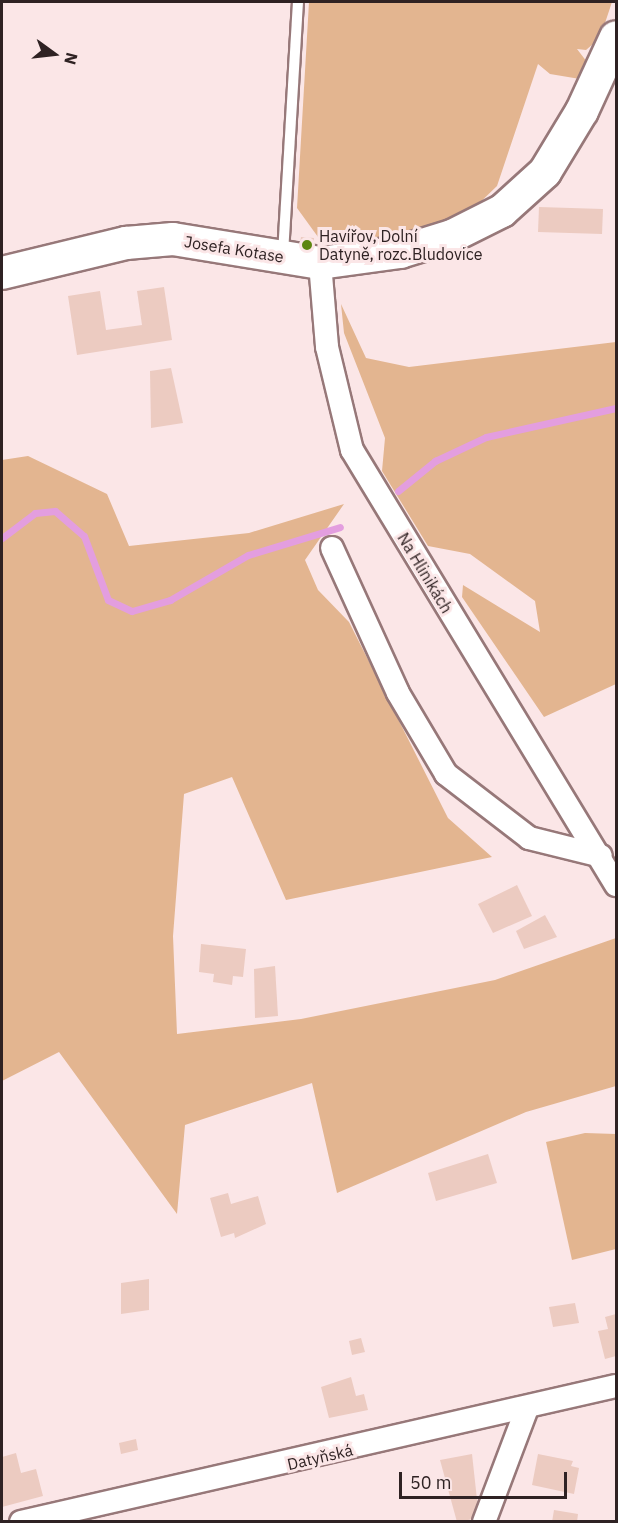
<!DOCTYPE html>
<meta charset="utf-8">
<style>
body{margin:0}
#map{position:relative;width:618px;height:1523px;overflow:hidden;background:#fbe6e7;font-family:"IBM Plex Sans",sans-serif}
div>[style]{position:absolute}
.green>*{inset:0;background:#e3b590}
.stream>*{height:7px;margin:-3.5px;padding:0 3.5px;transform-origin:3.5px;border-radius:3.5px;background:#e39edf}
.building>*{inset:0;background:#eccbc1}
.roads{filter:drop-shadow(2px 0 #977879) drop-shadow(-2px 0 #977879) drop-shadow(0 2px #977879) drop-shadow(0 -2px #977879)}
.lane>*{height:10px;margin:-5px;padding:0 5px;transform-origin:5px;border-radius:5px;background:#fff}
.street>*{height:22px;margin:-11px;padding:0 11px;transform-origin:11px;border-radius:11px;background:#fff}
.secondary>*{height:32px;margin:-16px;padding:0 16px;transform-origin:16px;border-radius:16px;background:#fff}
.dots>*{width:16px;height:16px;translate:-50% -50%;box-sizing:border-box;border:3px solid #fbe6e7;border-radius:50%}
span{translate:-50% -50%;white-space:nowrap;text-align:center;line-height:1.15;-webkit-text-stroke:6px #fbe6e7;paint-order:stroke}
.poi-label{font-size:16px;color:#2f2223}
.left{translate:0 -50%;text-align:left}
.street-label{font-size:16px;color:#2f2223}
.frame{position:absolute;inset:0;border:3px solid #2f2223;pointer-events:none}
.north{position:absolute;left:24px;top:24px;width:60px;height:60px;-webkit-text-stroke:4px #fbe6e7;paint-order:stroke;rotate:105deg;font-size:16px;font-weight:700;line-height:24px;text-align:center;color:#2f2223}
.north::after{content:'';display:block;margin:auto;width:21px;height:27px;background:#2f2223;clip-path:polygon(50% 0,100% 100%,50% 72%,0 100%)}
.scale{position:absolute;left:399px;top:1472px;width:168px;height:27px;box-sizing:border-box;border:3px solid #2f2223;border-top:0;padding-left:8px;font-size:18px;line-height:21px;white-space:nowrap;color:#2f2223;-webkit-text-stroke:4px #fbe6e7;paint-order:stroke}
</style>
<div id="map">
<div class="green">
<i style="clip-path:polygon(309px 2px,612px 2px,600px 38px,586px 50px,577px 49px,587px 62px,580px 79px,550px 74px,538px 64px,497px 186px,469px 213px,414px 231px,343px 243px,318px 237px,297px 208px)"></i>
<i style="clip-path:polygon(341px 304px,366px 358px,409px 367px,616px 342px,616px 684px,544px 717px,462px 597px,463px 585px,540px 632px,535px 601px,470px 554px,428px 546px,382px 471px,385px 438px,344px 333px)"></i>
<i style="clip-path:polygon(28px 456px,107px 494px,129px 546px,249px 533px,344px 504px,305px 560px,318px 590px,349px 622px,448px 818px,492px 857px,286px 900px,232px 777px,184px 794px,173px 936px,177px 1034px,301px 1019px,495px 980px,616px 938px,616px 1086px,526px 1112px,337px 1193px,312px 1083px,185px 1125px,177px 1214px,59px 1052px,2px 1081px,2px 460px)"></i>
<i style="clip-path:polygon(585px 1133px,616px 1134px,616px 1249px,572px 1260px,546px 1142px)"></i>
</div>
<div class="stream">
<i style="left:398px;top:491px;width:48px;rotate:-39deg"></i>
<i style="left:435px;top:461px;width:56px;rotate:-25.2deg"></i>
<i style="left:486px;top:437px;width:133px;rotate:-12.6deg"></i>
<i style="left:2px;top:538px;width:41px;rotate:-37.1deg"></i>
<i style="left:35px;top:513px;width:20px;rotate:-6deg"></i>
<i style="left:55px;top:511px;width:38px;rotate:41deg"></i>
<i style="left:84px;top:536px;width:68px;rotate:69.4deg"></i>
<i style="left:108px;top:600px;width:26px;rotate:25deg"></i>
<i style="left:132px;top:611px;width:40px;rotate:-16deg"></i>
<i style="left:170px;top:600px;width:90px;rotate:-30deg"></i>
<i style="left:248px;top:555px;width:96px;rotate:-16.9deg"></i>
</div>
<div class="building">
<i style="clip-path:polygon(539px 207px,603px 209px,602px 234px,538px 232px)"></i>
<i style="clip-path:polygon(301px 237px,314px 238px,313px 244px,300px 243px)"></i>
<i style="clip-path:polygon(164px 287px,172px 340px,77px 355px,68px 296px,100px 291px,106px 330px,142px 325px,137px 291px)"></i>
<i style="clip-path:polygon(171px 368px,183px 423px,151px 428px,150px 371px)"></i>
<i style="clip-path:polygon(517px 885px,532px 916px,493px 933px,478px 904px)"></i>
<i style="clip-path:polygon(545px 915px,557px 937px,524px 949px,516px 931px)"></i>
<i style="clip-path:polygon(201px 944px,246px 949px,243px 977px,233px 976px,232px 985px,213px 982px,214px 974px,199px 972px)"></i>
<i style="clip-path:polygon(275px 966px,278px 1016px,255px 1018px,254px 969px)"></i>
<i style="clip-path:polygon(488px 1154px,497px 1183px,436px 1201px,428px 1173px)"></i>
<i style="clip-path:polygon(228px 1193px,231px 1204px,258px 1196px,266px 1224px,235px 1238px,234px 1233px,221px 1237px,210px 1198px)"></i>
<i style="clip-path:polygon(149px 1279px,149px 1310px,121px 1314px,121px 1283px)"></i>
<i style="clip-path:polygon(575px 1303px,579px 1323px,553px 1327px,549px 1307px)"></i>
<i style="clip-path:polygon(616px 1314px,616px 1356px,605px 1359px,598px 1331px,608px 1329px,605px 1317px)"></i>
<i style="clip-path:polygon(361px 1338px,365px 1352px,352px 1355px,349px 1341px)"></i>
<i style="clip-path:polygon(351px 1377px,356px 1396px,364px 1394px,368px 1410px,329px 1418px,321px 1387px)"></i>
<i style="clip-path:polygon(136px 1439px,138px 1450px,121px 1454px,119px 1443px)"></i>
<i style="clip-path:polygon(16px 1453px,21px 1473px,36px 1469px,43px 1496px,2px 1507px,2px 1457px)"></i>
<i style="clip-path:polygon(472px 1454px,479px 1518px,457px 1522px,440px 1460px)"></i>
<i style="clip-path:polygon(538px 1454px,573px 1461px,571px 1466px,579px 1468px,574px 1494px,532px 1485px)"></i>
<i style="clip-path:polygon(554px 1510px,578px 1514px,577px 1522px,552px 1522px)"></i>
</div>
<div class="roads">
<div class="lane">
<i style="left:283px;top:254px;width:252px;rotate:-86.6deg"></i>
</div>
<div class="street">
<i style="left:320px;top:263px;width:84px;rotate:85.2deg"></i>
<i style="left:327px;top:347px;width:106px;rotate:76.4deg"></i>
<i style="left:352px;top:450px;width:509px;rotate:58.75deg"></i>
<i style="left:332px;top:548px;width:159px;rotate:65.5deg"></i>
<i style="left:398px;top:693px;width:94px;rotate:59.3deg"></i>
<i style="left:446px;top:774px;width:105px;rotate:37.6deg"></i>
<i style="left:529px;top:838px;width:74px;rotate:14deg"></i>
<i style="left:21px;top:1522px;width:610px;rotate:-12.88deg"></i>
<i style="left:484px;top:1522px;width:122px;rotate:-69.3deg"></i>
</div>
<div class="secondary">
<i style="left:2px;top:273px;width:128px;rotate:-13.6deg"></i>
<i style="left:126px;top:243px;width:47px;rotate:-4.9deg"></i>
<i style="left:173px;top:239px;width:149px;rotate:9.3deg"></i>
<i style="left:320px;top:263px;width:81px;rotate:-7.8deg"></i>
<i style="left:400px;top:252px;width:54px;rotate:-17.1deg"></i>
<i style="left:452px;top:236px;width:56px;rotate:-26.6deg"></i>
<i style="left:502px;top:211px;width:58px;rotate:-42.2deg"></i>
<i style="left:545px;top:172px;width:71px;rotate:-58.8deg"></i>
<i style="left:582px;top:111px;width:81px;rotate:-65.3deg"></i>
</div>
</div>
<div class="dots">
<i style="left:307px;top:245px;background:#5d8610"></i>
</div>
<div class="poi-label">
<span class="left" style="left:319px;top:245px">Havířov, Dolní<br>Datyně, rozc.Bludovice</span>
</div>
<div class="street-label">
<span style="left:234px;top:249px;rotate:9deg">Josefa Kotase</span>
<span style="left:425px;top:573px;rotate:59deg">Na Hlinikách</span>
<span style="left:320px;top:1457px;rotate:-13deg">Datyňská</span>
</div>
<div class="frame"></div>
<div class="north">N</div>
<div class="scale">50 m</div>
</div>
